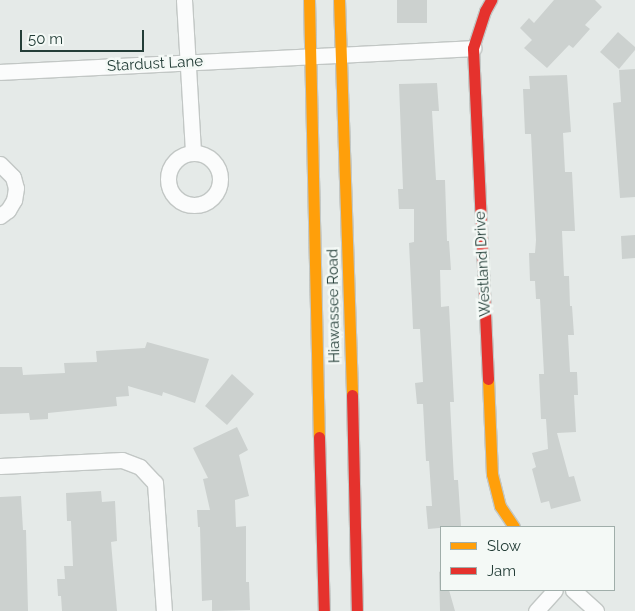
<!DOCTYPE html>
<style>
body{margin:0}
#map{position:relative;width:635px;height:611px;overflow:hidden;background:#e5eae8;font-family:Raleway,sans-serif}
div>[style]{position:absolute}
.building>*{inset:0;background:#ccd1cf}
.roads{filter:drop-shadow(1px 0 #c2c7c5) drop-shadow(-1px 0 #c2c7c5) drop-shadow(0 1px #c2c7c5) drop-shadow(0 -1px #c2c7c5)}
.street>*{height:15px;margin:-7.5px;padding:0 7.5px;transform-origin:7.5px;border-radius:7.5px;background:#fbfcfc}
.street>.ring{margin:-7.5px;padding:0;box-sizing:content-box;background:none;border:15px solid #fbfcfc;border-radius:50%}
.slow>*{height:11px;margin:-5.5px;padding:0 5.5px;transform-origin:5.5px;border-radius:5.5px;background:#ff9f0a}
.jam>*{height:11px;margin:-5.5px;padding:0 5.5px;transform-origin:5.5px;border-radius:5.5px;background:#e5322d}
span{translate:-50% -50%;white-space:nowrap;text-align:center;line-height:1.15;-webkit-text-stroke:5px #f4f9f6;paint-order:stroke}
.street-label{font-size:15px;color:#233d37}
.legend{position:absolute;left:440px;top:526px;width:175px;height:65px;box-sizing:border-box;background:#f4f9f6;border:1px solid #a0aeaa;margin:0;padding:6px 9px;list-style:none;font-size:15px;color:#233d37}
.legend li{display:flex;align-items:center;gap:10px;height:25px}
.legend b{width:25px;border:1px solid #a0aeaa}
.scale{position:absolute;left:20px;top:30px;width:124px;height:22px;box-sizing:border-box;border:2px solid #233d37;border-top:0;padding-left:6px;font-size:15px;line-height:18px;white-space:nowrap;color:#233d37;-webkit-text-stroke:4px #f4f9f6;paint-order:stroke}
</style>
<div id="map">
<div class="building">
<i style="clip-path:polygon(397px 0,427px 0,427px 23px,397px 23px)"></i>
<i style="clip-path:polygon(554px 0,595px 0,602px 7px,585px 25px,590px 29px,573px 48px,569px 45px,547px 68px,524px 48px,532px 40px,520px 28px,529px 18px,534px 23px)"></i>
<i style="clip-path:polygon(618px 32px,635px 47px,635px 50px,619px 69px,600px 52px)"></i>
<i style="clip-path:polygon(635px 69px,635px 197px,620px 198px,613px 103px,621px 102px,619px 70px)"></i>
<i style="clip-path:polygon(567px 75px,571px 132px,563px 133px,565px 172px,572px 172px,575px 231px,562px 231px,564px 276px,569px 276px,570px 306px,572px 306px,574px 335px,568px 335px,570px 372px,577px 372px,578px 395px,574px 395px,576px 432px,557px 433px,569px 477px,574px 476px,581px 501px,551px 509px,549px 501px,541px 503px,532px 469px,536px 467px,532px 453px,548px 449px,546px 419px,541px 419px,539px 374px,544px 374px,540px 299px,536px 299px,535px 281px,530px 281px,529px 253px,535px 253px,536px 240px,531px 134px,525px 134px,523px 89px,530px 89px,529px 76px)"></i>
<i style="clip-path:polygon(437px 83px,439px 111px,432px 111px,436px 180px,445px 180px,447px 241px,449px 241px,451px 270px,440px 270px,441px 307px,449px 306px,454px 402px,450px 402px,454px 480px,458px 480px,461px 526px,428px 529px,426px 506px,432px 506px,429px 461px,426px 461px,423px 404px,417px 404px,415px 383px,423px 382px,420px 329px,413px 329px,412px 304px,409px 243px,414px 242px,414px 209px,399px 209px,398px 189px,403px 189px,399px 84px)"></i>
<i style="clip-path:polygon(635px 235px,635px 258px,622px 259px,621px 236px)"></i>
<i style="clip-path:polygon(147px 342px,209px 359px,195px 403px,163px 392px,162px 396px,128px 386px,129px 396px,116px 397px,117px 406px,48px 413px,48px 419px,30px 420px,29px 413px,0 414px,0 367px,22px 367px,23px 375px,65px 373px,64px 363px,97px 362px,96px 351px,145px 348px)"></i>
<i style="clip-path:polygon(232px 374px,254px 394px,227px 425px,205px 406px)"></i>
<i style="clip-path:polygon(237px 427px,248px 450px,239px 455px,249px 496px,235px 500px,236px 527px,246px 526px,246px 582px,249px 582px,250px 610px,212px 611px,212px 600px,202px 601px,200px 527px,198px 527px,197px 510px,210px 510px,203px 479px,208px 478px,193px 448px)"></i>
<i style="clip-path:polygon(101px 491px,102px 502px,115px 501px,117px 541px,111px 542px,117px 611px,62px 611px,61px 596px,58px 596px,57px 579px,65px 579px,64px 566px,73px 566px,71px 521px,67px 521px,66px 493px)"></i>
<i style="clip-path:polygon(21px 496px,23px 530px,26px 530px,28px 611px,0 611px,0 497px)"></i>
<i style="clip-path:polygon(441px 571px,441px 590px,449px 590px,455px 611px,440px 611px,439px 572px)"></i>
</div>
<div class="roads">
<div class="street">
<i style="left:184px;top:0;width:152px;rotate:86.6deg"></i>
<i style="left:0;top:72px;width:474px;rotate:-2.9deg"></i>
<i class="ring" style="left:168px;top:153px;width:37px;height:37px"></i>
<i style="left:0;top:164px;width:18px;rotate:45deg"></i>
<i style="left:13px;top:177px;width:11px;rotate:75deg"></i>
<i style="left:16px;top:188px;width:12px;rotate:99deg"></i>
<i style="left:14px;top:200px;width:12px;rotate:121deg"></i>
<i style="left:8px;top:210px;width:10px;rotate:143deg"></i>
<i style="left:0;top:466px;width:122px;rotate:-2.8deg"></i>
<i style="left:122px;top:460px;width:19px;rotate:21deg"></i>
<i style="left:140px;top:467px;width:22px;rotate:47deg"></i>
<i style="left:155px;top:483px;width:128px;rotate:86deg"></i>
<i style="left:573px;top:590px;width:31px;rotate:42deg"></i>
<i style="left:536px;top:611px;width:28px;rotate:-48deg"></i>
</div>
<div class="slow">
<i style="left:309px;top:0;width:437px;rotate:88.7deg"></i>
<i style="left:339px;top:0;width:395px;rotate:88.1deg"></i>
<i style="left:488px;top:379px;width:95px;rotate:87.6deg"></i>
<i style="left:492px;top:474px;width:33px;rotate:76deg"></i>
<i style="left:500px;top:506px;width:25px;rotate:56deg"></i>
</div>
<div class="jam">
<i style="left:488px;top:379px;width:331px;rotate:-92.6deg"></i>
<i style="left:473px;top:48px;width:39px;rotate:-72deg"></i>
<i style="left:485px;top:11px;width:13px;rotate:-61deg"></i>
<i style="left:352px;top:395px;width:216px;rotate:88.7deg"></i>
<i style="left:319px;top:437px;width:174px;rotate:88.4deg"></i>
</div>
</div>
<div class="street-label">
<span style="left:155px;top:64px;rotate:-3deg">Stardust Lane</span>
<span style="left:483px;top:264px;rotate:-93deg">Westland Drive</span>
<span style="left:334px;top:306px;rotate:-91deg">Hiawassee Road</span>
</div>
<ul class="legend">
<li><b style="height:6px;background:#ff9f0a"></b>Slow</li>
<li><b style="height:6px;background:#e5322d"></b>Jam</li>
</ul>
<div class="scale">50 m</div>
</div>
